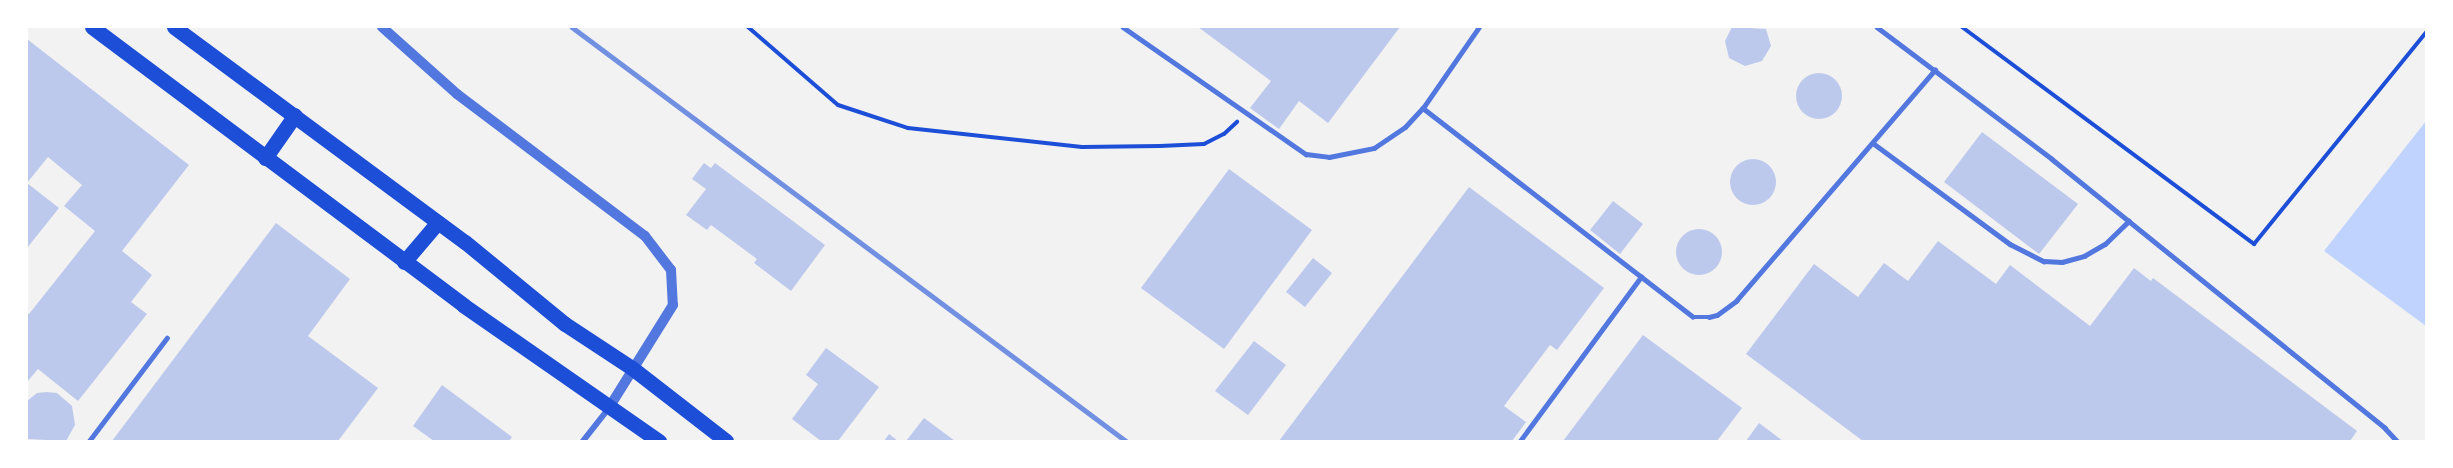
<!DOCTYPE html>
<style>
body{margin:0}
#map{position:relative;width:2453px;height:468px;overflow:hidden;background:#f2f2f2;font-family:"IBM Plex Sans",sans-serif}
div>[style]{position:absolute}
.water>*{inset:0;background:#bfd3fe}
.building>*{inset:0;background:#bdc9ec}
.round{border-radius:50%}
.path>*{height:4px;margin:-2px;padding:0 2px;transform-origin:2px;border-radius:2px;background:#1d4ed8}
.service>*{height:4.5px;margin:-2.25px;padding:0 2.25px;transform-origin:2.25px;border-radius:2.25px;background:#5277de}
.minor>*{height:6px;margin:-3px;padding:0 3px;transform-origin:3px;border-radius:3px;background:#5277de}
.tertiary>*{height:10px;margin:-5px;padding:0 5px;transform-origin:5px;border-radius:5px;background:#5277de}
.primary>*{height:15px;margin:-7.5px;padding:0 7.5px;transform-origin:7.5px;border-radius:7.5px;background:#1d4ed8}
.rail>*{height:4.5px;margin:-2.25px;padding:0 2.25px;transform-origin:2.25px;border-radius:2.25px;background:#7290e2}
span{translate:-50% -50%;white-space:nowrap;text-align:center;line-height:1.15;-webkit-text-stroke:4.5px #fff;paint-order:stroke}
.frame{position:absolute;inset:0;border:28px solid #fff;pointer-events:none}
</style>
<div id="map">
<div class="water">
<i style="clip-path:polygon(2426px 121px,2426px 326px,2324px 251px)"></i>
</div>
<div class="building">
<i style="clip-path:polygon(1198px 27px,1400px 27px,1328px 123px,1299px 101px,1279px 129px,1250px 108px,1271px 81px)"></i>
<i style="clip-path:polygon(1732px 27px,1766px 29px,1771px 46px,1762px 61px,1745px 66px,1729px 58px,1725px 41px)"></i>
<i style="clip-path:polygon(27px 39px,189px 165px,122px 251px,152px 275px,131px 302px,147px 314px,78px 401px,38px 369px,27px 382px,27px 312px,29px 314px,95px 231px,64px 206px,82px 185px,48px 157px,27px 183px)"></i>
<i class="round" style="left:1796px;top:73px;width:46px;height:46px"></i>
<i style="clip-path:polygon(1982px 132px,2078px 204px,2039px 254px,1944px 182px)"></i>
<i class="round" style="left:1730px;top:159px;width:46px;height:46px"></i>
<i style="clip-path:polygon(704px 163px,711px 168px,715px 163px,825px 245px,791px 291px,754px 263px,757px 259px,711px 225px,707px 230px,686px 215px,706px 189px,692px 179px)"></i>
<i style="clip-path:polygon(1229px 169px,1312px 230px,1224px 349px,1141px 288px)"></i>
<i style="clip-path:polygon(27px 183px,59px 208px,27px 248px)"></i>
<i style="clip-path:polygon(1469px 187px,1604px 288px,1557px 350px,1550px 345px,1504px 406px,1526px 422px,1512px 441px,1279px 441px)"></i>
<i style="clip-path:polygon(1613px 201px,1643px 224px,1620px 254px,1590px 230px)"></i>
<i style="clip-path:polygon(276px 223px,350px 279px,308px 336px,378px 388px,338px 441px,112px 441px)"></i>
<i class="round" style="left:1676px;top:229px;width:46px;height:46px"></i>
<i style="clip-path:polygon(1938px 241px,1996px 284px,2010px 265px,2090px 326px,2134px 268px,2151px 281px,2153px 278px,2357px 431px,2350px 441px,1863px 441px,1746px 354px,1814px 264px,1858px 297px,1884px 263px,1908px 281px)"></i>
<i style="clip-path:polygon(1313px 258px,1332px 273px,1305px 307px,1286px 292px)"></i>
<i style="clip-path:polygon(1643px 335px,1742px 408px,1717px 441px,1563px 441px)"></i>
<i style="clip-path:polygon(1254px 341px,1286px 365px,1248px 415px,1215px 391px)"></i>
<i style="clip-path:polygon(826px 348px,879px 387px,838px 441px,821px 441px,792px 419px,818px 384px,806px 375px)"></i>
<i style="clip-path:polygon(442px 385px,512px 437px,509px 441px,434px 441px,413px 426px)"></i>
<i style="clip-path:polygon(47px 392px,57px 393px,72px 406px,75px 425px,66px 441px,27px 439px,27px 401px,37px 393px)"></i>
<i style="clip-path:polygon(924px 418px,955px 441px,906px 441px)"></i>
<i style="clip-path:polygon(1759px 423px,1783px 441px,1746px 441px)"></i>
<i style="clip-path:polygon(889px 434px,898px 441px,884px 441px)"></i>
</div>
<div class="path">
<i style="left:748px;top:27px;width:119px;rotate:40.9deg"></i>
<i style="left:838px;top:105px;width:74px;rotate:18.2deg"></i>
<i style="left:908px;top:128px;width:175px;rotate:6.2deg"></i>
<i style="left:1082px;top:147px;width:78px;rotate:-0.7deg"></i>
<i style="left:1160px;top:146px;width:44px;rotate:-2.6deg"></i>
<i style="left:1204px;top:144px;width:22px;rotate:-27deg"></i>
<i style="left:1224px;top:134px;width:18px;rotate:-43deg"></i>
<i style="left:1962px;top:27px;width:364px;rotate:36.6deg"></i>
<i style="left:2254px;top:244px;width:273px;rotate:-50.9deg"></i>
</div>
<div class="service">
<i style="left:1123px;top:27px;width:223px;rotate:34.8deg"></i>
<i style="left:1306px;top:154px;width:23px;rotate:7deg"></i>
<i style="left:1329px;top:157px;width:46px;rotate:-11.3deg"></i>
<i style="left:1374px;top:148px;width:37px;rotate:-34deg"></i>
<i style="left:1405px;top:127px;width:26px;rotate:-47deg"></i>
<i style="left:1423px;top:108px;width:98px;rotate:-55.3deg"></i>
<i style="left:1877px;top:27px;width:219px;rotate:37deg"></i>
<i style="left:2052px;top:159px;width:428px;rotate:38.9deg"></i>
<i style="left:2385px;top:428px;width:18px;rotate:47deg"></i>
<i style="left:1423px;top:108px;width:341px;rotate:37.7deg"></i>
<i style="left:1693px;top:317px;width:16px"></i>
<i style="left:1709px;top:317px;width:8px;rotate:-14deg"></i>
<i style="left:1717px;top:315px;width:24px;rotate:-36deg"></i>
<i style="left:1736px;top:301px;width:305px;rotate:-49.3deg"></i>
<i style="left:1873px;top:143px;width:170px;rotate:36.4deg"></i>
<i style="left:2010px;top:244px;width:38px;rotate:27deg"></i>
<i style="left:2044px;top:261px;width:18px;rotate:3deg"></i>
<i style="left:2062px;top:262px;width:23px;rotate:-15deg"></i>
<i style="left:2084px;top:256px;width:24px;rotate:-30deg"></i>
<i style="left:2105px;top:244px;width:33px;rotate:-44deg"></i>
<i style="left:89px;top:441px;width:129px;rotate:-52.9deg"></i>
<i style="left:1520px;top:441px;width:204px;rotate:-53.6deg"></i>
</div>
<div class="minor">
<i style="left:583px;top:441px;width:42px;rotate:-51.8deg"></i>
</div>
<div class="tertiary">
<i style="left:382px;top:27px;width:101px;rotate:41.8deg"></i>
<i style="left:457px;top:94px;width:236px;rotate:37.1deg"></i>
<i style="left:645px;top:236px;width:43px;rotate:52.6deg"></i>
<i style="left:671px;top:270px;width:35px;rotate:87deg"></i>
<i style="left:673px;top:305px;width:121px;rotate:121.9deg"></i>
</div>
<div class="primary">
<i style="left:92px;top:27px;width:464px;rotate:36.8deg"></i>
<i style="left:463px;top:305px;width:239px;rotate:34.8deg"></i>
<i style="left:174px;top:27px;width:362px;rotate:36.5deg"></i>
<i style="left:465px;top:242px;width:129px;rotate:39.4deg"></i>
<i style="left:565px;top:324px;width:80px;rotate:33.3deg"></i>
<i style="left:632px;top:368px;width:119px;rotate:37.8deg"></i>
<i style="left:265px;top:158px;width:52px;rotate:-55.1deg"></i>
<i style="left:404px;top:262px;width:52px;rotate:-49.6deg"></i>
</div>
<div class="rail">
<i style="left:572px;top:27px;width:692px;rotate:36.77deg"></i>
</div>
<div class="frame"></div>
</div>
